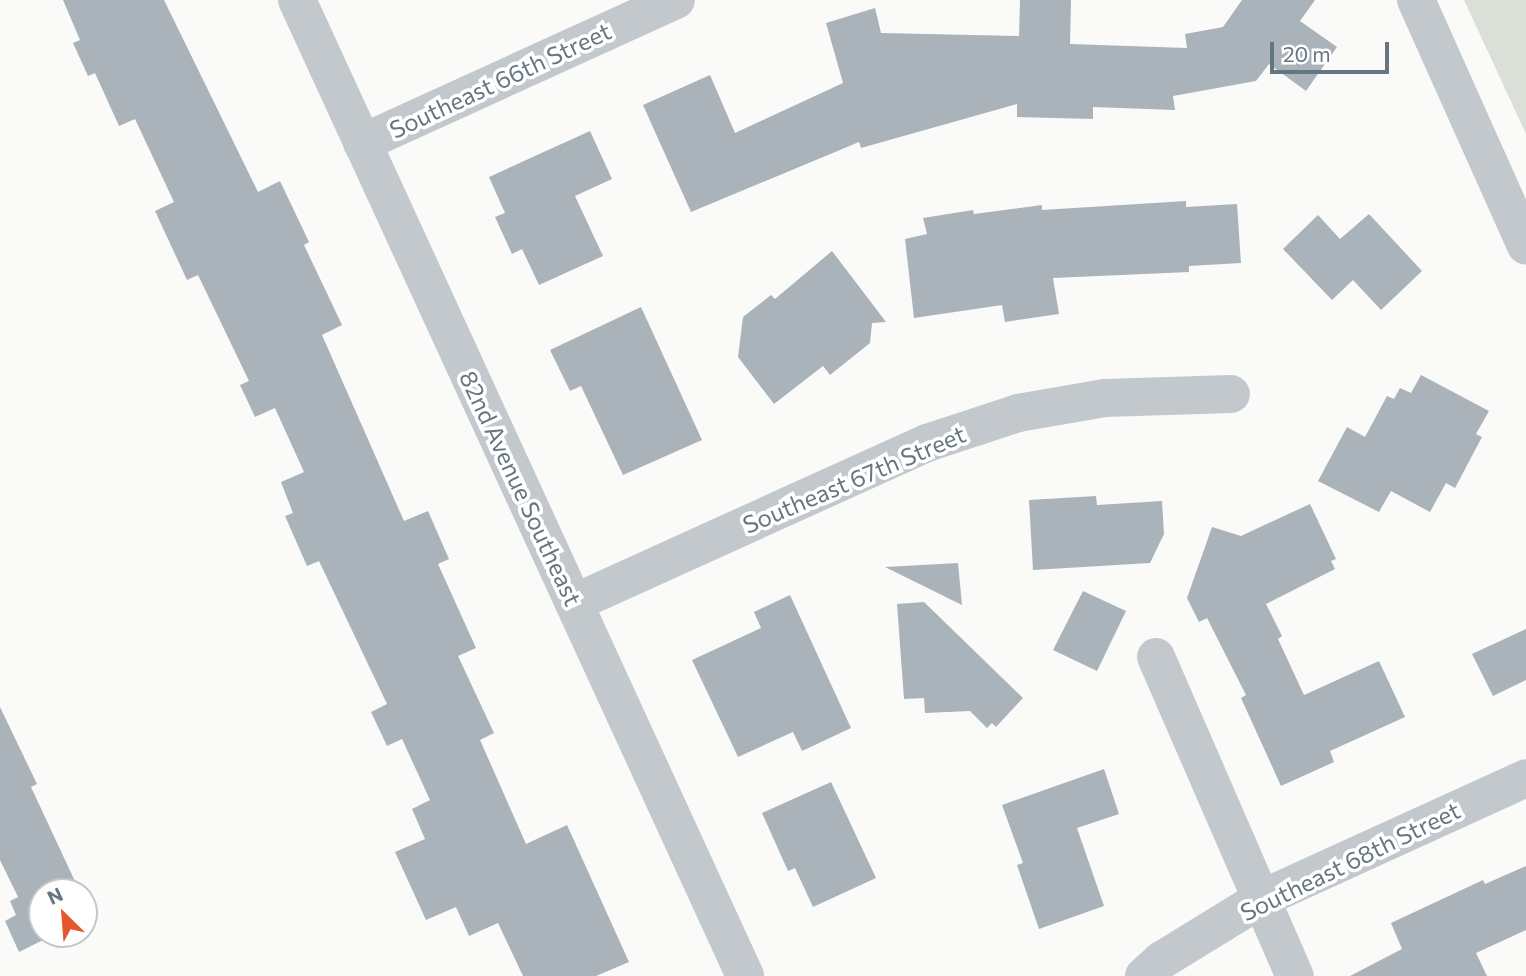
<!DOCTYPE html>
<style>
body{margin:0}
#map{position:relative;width:1526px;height:976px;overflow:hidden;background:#fafaf8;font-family:Commissioner,sans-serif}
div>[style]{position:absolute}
.green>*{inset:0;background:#dadfd7}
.building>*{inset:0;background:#aab3b9}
.minor>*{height:38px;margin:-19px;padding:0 19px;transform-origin:19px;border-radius:19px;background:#c3c8cc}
span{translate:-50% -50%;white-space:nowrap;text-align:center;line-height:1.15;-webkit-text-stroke:7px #fff;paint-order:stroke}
.street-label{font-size:24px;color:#657683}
.north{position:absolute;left:28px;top:878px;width:70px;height:70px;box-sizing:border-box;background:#fff;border:2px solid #c1c8cd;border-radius:50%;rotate:335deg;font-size:19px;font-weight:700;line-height:28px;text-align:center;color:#657683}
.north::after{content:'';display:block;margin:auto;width:24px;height:32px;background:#e4572e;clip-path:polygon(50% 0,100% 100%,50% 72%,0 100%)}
.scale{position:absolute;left:1270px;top:42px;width:119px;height:32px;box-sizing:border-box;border:4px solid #657683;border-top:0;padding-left:9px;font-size:21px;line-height:24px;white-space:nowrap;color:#657683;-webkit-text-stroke:5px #fff;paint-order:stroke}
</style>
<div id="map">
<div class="green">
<i style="clip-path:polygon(1464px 0,1526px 0,1526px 134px)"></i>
</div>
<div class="building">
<i style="clip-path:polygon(63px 0,164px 0,258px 192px,280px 181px,309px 242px,304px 245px,342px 325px,322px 335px,404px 521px,428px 511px,449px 559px,438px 564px,476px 648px,458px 656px,494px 733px,480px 740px,526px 844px,567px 825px,629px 962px,596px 976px,523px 976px,498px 923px,469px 936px,456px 907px,426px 920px,395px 852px,425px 839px,412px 809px,430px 800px,402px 739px,387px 746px,371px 712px,387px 704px,319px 561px,307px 566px,285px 516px,293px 513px,281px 482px,304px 472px,275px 408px,255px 417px,240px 385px,249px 381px,198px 275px,187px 280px,155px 211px,174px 202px,135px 119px,119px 126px,95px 73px,88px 76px,73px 43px,80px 40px)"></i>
<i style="clip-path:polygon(1020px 0,1071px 0,1070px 44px,1187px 48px,1185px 34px,1223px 27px,1242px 0,1315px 0,1300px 21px,1337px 47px,1306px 91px,1269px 64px,1256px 81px,1173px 96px,1175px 110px,1093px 107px,1093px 119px,1017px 117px,1017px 104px,861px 148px,859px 142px,691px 212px,643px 105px,710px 75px,735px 133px,843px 83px,826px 23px,875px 8px,881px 33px,1019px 36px)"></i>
<i style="clip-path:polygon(590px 131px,612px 179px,575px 196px,603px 256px,539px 285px,522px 249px,512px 254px,495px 217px,505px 213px,489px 177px)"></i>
<i style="clip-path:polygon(1186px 201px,1186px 207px,1237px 204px,1241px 263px,1189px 266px,1189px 272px,1053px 278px,1059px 314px,1005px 322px,1002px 305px,914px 318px,905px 239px,927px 234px,923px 218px,973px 210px,974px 214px,1042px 205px,1042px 210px)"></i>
<i style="clip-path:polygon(1369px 214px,1422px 271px,1381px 310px,1353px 280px,1332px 300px,1283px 249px,1318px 215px,1340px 239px)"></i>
<i style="clip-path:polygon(832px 251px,886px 322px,872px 323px,870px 343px,830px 375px,823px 366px,774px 404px,738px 357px,743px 317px,771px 295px,775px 299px)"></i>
<i style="clip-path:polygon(641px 307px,702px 440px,623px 475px,581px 386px,570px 391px,550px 350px)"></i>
<i style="clip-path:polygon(1421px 375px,1489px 411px,1476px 434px,1482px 437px,1455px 488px,1446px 483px,1430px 512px,1391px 491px,1379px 512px,1318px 481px,1347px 427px,1365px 437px,1387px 396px,1394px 399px,1400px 388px,1411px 393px)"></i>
<i style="clip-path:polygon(1096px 496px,1097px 505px,1162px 501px,1164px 534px,1150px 563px,1033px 570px,1029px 500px)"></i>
<i style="clip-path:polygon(1310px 504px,1336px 559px,1331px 561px,1335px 569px,1266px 604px,1282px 636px,1278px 639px,1304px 695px,1379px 661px,1405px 717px,1330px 751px,1334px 762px,1281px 786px,1241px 698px,1246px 695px,1207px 618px,1199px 622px,1187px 598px,1212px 527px,1241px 536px)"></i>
<i style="clip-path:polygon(958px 563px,962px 605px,885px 567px)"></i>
<i style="clip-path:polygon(1083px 591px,1126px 611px,1097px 671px,1053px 650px)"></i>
<i style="clip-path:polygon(790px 595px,851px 728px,802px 751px,793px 732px,738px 757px,692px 660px,761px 628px,754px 612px)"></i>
<i style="clip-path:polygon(924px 602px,1023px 698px,996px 727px,992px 723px,987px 728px,970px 711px,925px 713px,924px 698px,904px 699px,897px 604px)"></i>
<i style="clip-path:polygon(1526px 629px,1526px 680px,1493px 696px,1472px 654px)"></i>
<i style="clip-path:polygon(0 707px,37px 784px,31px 787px,80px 892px,42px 892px,42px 934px,55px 934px,19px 952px,5px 921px,16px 915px,10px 901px,18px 897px,0 860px)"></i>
<i style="clip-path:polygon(1104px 769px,1119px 814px,1077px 828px,1104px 906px,1039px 929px,1017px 865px,1023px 863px,1002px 805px)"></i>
<i style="clip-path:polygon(831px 782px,876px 878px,813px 907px,795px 868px,788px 871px,762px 813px)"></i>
<i style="clip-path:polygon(1526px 866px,1526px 930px,1476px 953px,1487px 976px,1350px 976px,1402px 949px,1391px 923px,1483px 880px,1485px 884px)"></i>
</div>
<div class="minor">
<i style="left:297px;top:0;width:1074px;rotate:65.34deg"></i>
<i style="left:1416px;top:0;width:269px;rotate:65.9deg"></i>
<i style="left:362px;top:143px;width:345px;rotate:-24.5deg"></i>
<i style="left:574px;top:603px;width:388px;rotate:-24.4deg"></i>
<i style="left:927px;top:443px;width:96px;rotate:-18.2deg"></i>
<i style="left:1018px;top:413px;width:88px;rotate:-9.8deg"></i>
<i style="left:1105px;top:398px;width:126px;rotate:-1.8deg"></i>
<i style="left:1156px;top:657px;width:348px;rotate:66.5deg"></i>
<i style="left:1144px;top:976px;width:24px;rotate:-42deg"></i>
<i style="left:1162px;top:960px;width:116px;rotate:-31.6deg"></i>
<i style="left:1261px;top:899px;width:291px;rotate:-24.5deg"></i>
</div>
<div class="street-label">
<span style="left:500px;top:80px;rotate:-25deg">Southeast 66th Street</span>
<span style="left:854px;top:479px;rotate:-23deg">Southeast 67th Street</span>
<span style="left:521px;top:488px;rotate:65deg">82nd Avenue Southeast</span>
<span style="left:1350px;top:861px;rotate:-26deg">Southeast 68th Street</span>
</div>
<div class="north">N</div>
<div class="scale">20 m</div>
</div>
